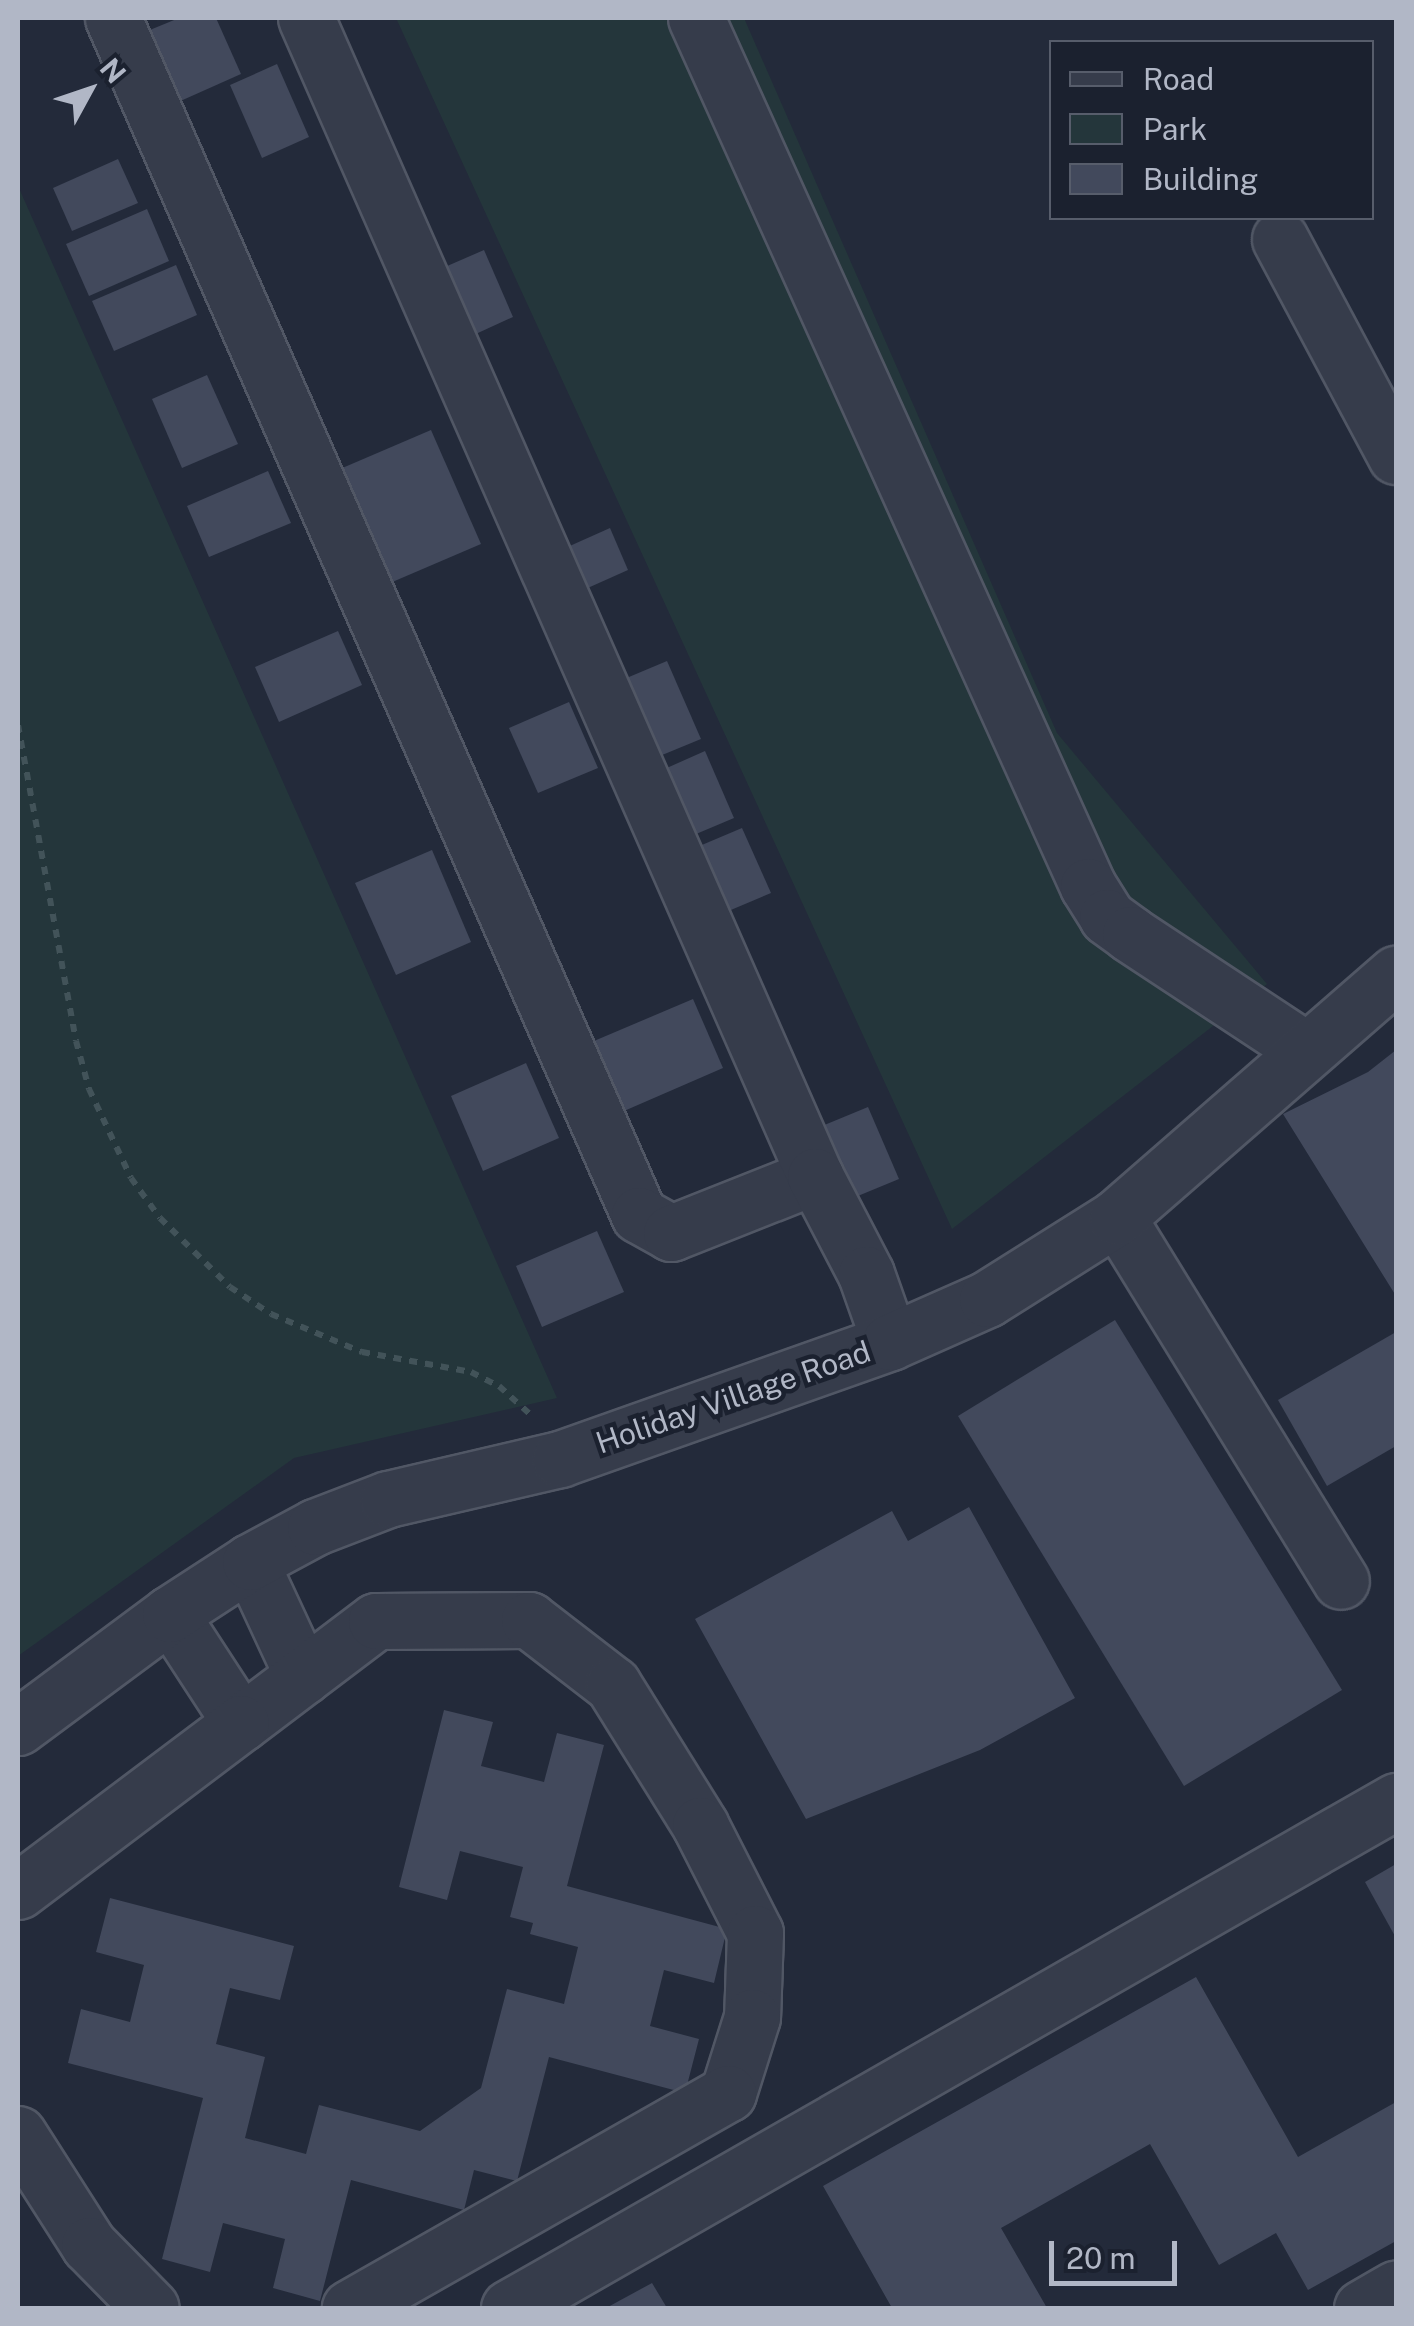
<!DOCTYPE html>
<style>
body{margin:0}
#map{position:relative;width:1414px;height:2326px;overflow:hidden;background:#232a3a;font-family:"Public Sans",sans-serif}
div>[style]{position:absolute}
.green>*{inset:0;background:#24363b}
.building>*{inset:0;background:#42495c}
.path>*{height:6px;margin-top:-3px;transform-origin:0;background:repeating-linear-gradient(90deg,#425359 0 8px,transparent 0 16px)}
.roads{filter:drop-shadow(2px 0 #515765) drop-shadow(-2px 0 #515765) drop-shadow(0 2px #515765) drop-shadow(0 -2px #515765)}
.minor>*{height:55px;margin:-27.5px;padding:0 27.5px;transform-origin:27.5px;border-radius:27.5px;background:#363c4b}
span{translate:-50% -50%;white-space:nowrap;text-align:center;line-height:1.15;-webkit-text-stroke:9px #1b212f;paint-order:stroke}
.street-label{font-size:30px;color:#b1b7c6}
.frame{position:absolute;inset:0;border:20px solid #b1b7c6;pointer-events:none}
.legend{position:absolute;left:1049px;top:40px;width:325px;height:180px;box-sizing:border-box;background:#1b212f;border:2px solid #575d6b;margin:0;padding:12px 18px;list-style:none;font-size:30px;color:#b1b7c6}
.legend li{display:flex;align-items:center;gap:20px;height:50px}
.legend b{width:50px;border:2px solid #575d6b}
.north{position:absolute;left:40px;top:40px;width:100px;height:100px;-webkit-text-stroke:8px #1b212f;paint-order:stroke;rotate:50deg;font-size:28px;font-weight:700;line-height:40px;text-align:center;color:#b1b7c6}
.north::after{content:'';display:block;margin:auto;width:35px;height:45px;background:#b1b7c6;clip-path:polygon(50% 0,100% 100%,50% 72%,0 100%)}
.scale{position:absolute;left:1049px;top:2241px;width:128px;height:45px;box-sizing:border-box;border:5px solid #b1b7c6;border-top:0;padding-left:12px;font-size:30px;line-height:35px;white-space:nowrap;color:#b1b7c6;-webkit-text-stroke:8px #1b212f;paint-order:stroke}
</style>
<div id="map">
<div class="green">
<i style="clip-path:polygon(396px 18px,744px 18px,1057px 733px,1267px 984px,952px 1229px)"></i>
<i style="clip-path:polygon(18px 186px,557px 1398px,294px 1458px,18px 1656px)"></i>
</div>
<div class="building">
<i style="clip-path:polygon(179px 18px,216px 18px,241px 74px,176px 103px,145px 32px)"></i>
<i style="clip-path:polygon(277px 64px,309px 137px,262px 158px,230px 85px)"></i>
<i style="clip-path:polygon(118px 159px,138px 203px,72px 231px,53px 188px)"></i>
<i style="clip-path:polygon(147px 209px,169px 261px,89px 296px,66px 244px)"></i>
<i style="clip-path:polygon(484px 250px,513px 317px,467px 338px,438px 270px)"></i>
<i style="clip-path:polygon(176px 265px,197px 315px,114px 351px,92px 301px)"></i>
<i style="clip-path:polygon(207px 375px,238px 444px,182px 468px,152px 399px)"></i>
<i style="clip-path:polygon(431px 430px,481px 544px,390px 583px,340px 469px)"></i>
<i style="clip-path:polygon(268px 471px,291px 523px,209px 557px,187px 506px)"></i>
<i style="clip-path:polygon(610px 528px,628px 570px,581px 591px,563px 549px)"></i>
<i style="clip-path:polygon(338px 631px,362px 685px,279px 722px,255px 667px)"></i>
<i style="clip-path:polygon(667px 661px,701px 739px,650px 760px,617px 682px)"></i>
<i style="clip-path:polygon(569px 702px,598px 768px,538px 793px,509px 728px)"></i>
<i style="clip-path:polygon(705px 751px,734px 818px,689px 837px,660px 771px)"></i>
<i style="clip-path:polygon(742px 828px,771px 893px,719px 915px,690px 850px)"></i>
<i style="clip-path:polygon(432px 850px,471px 942px,396px 975px,355px 883px)"></i>
<i style="clip-path:polygon(693px 999px,723px 1068px,624px 1111px,594px 1041px)"></i>
<i style="clip-path:polygon(1396px 1050px,1396px 1296px,1283px 1114px,1368px 1072px)"></i>
<i style="clip-path:polygon(526px 1063px,559px 1138px,483px 1171px,451px 1096px)"></i>
<i style="clip-path:polygon(868px 1107px,899px 1179px,853px 1198px,822px 1126px)"></i>
<i style="clip-path:polygon(597px 1231px,624px 1292px,542px 1327px,516px 1266px)"></i>
<i style="clip-path:polygon(1115px 1320px,1342px 1690px,1184px 1786px,958px 1416px)"></i>
<i style="clip-path:polygon(1396px 1332px,1396px 1446px,1327px 1486px,1278px 1400px)"></i>
<i style="clip-path:polygon(969px 1507px,1075px 1698px,980px 1750px,806px 1819px,695px 1619px,892px 1511px,908px 1541px)"></i>
<i style="clip-path:polygon(444px 1710px,493px 1722px,481px 1766px,544px 1782px,557px 1733px,604px 1745px,567px 1886px,727px 1929px,714px 1983px,664px 1970px,650px 2026px,699px 2039px,685px 2093px,549px 2057px,517px 2181px,474px 2170px,464px 2210px,351px 2180px,320px 2301px,273px 2288px,285px 2239px,223px 2223px,210px 2272px,162px 2259px,203px 2098px,68px 2063px,81px 2009px,130px 2022px,144px 1965px,96px 1952px,110px 1898px,294px 1946px,280px 2000px,230px 1988px,216px 2044px,265px 2057px,245px 2138px,306px 2154px,319px 2105px,420px 2131px,481px 2088px,507px 1989px,564px 2004px,578px 1947px,530px 1934px,533px 1923px,510px 1917px,523px 1867px,460px 1851px,447px 1900px,399px 1887px)"></i>
<i style="clip-path:polygon(1396px 1864px,1396px 1938px,1365px 1882px)"></i>
<i style="clip-path:polygon(1196px 1977px,1298px 2157px,1396px 2102px,1396px 2241px,1308px 2290px,1276px 2233px,1219px 2265px,1150px 2144px,1001px 2228px,1047px 2308px,892px 2308px,823px 2186px)"></i>
<i style="clip-path:polygon(652px 2283px,667px 2308px,606px 2308px)"></i>
</div>
<div class="path">
<i style="left:18px;top:725px;width:321px;rotate:79.6deg"></i>
<i style="left:76px;top:1041px;width:50px;rotate:74.8deg"></i>
<i style="left:89px;top:1089px;width:98px;rotate:64.7deg"></i>
<i style="left:131px;top:1178px;width:49px;rotate:54.1deg"></i>
<i style="left:160px;top:1218px;width:98px;rotate:44.6deg"></i>
<i style="left:230px;top:1287px;width:49px;rotate:33.4deg"></i>
<i style="left:271px;top:1314px;width:99px;rotate:22.7deg"></i>
<i style="left:362px;top:1352px;width:111px;rotate:10.4deg"></i>
<i style="left:471px;top:1372px;width:31px;rotate:27deg"></i>
<i style="left:499px;top:1386px;width:45px;rotate:42.3deg"></i>
</div>
<div class="roads">
<div class="minor">
<i style="left:113px;top:18px;width:1307px;rotate:66.28deg"></i>
<i style="left:639px;top:1215px;width:37px;rotate:29deg"></i>
<i style="left:671px;top:1233px;width:155px;rotate:-21.6deg"></i>
<i style="left:306px;top:18px;width:1265px;rotate:66.27deg"></i>
<i style="left:815px;top:1176px;width:110px;rotate:62.5deg"></i>
<i style="left:866px;top:1274px;width:72px;rotate:70.6deg"></i>
<i style="left:696px;top:18px;width:952px;rotate:65.7deg"></i>
<i style="left:1088px;top:886px;width:36px;rotate:58deg"></i>
<i style="left:1107px;top:917px;width:29px;rotate:36deg"></i>
<i style="left:1130px;top:934px;width:211px;rotate:33.4deg"></i>
<i style="left:1280px;top:239px;width:246px;rotate:61.9deg"></i>
<i style="left:1117px;top:1217px;width:427px;rotate:58.4deg"></i>
<i style="left:250px;top:1562px;width:126px;rotate:65.1deg"></i>
<i style="left:170px;top:1614px;width:130px;rotate:56.9deg"></i>
<i style="left:241px;top:1723px;width:169px;rotate:-37.1deg"></i>
<i style="left:376px;top:1621px;width:153px;rotate:-0.4deg"></i>
<i style="left:529px;top:1620px;width:106px;rotate:37.7deg"></i>
<i style="left:613px;top:1685px;width:165px;rotate:58.1deg"></i>
<i style="left:700px;top:1825px;width:121px;rotate:63deg"></i>
<i style="left:755px;top:1933px;width:84px;rotate:92deg"></i>
<i style="left:752px;top:2017px;width:80px;rotate:107.5deg"></i>
<i style="left:728px;top:2093px;width:435px;rotate:150.4deg"></i>
<i style="left:18px;top:1727px;width:189px;rotate:-36.6deg"></i>
<i style="left:170px;top:1614px;width:95px;rotate:-33deg"></i>
<i style="left:250px;top:1562px;width:74px;rotate:-28.3deg"></i>
<i style="left:315px;top:1527px;width:78px;rotate:-21deg"></i>
<i style="left:388px;top:1499px;width:177px;rotate:-13.1deg"></i>
<i style="left:560px;top:1459px;width:350px;rotate:-19.5deg"></i>
<i style="left:890px;top:1342px;width:106px;rotate:-23.9deg"></i>
<i style="left:987px;top:1299px;width:154px;rotate:-32.2deg"></i>
<i style="left:1117px;top:1217px;width:370px;rotate:-41.1deg"></i>
<i style="left:18px;top:1891px;width:279px;rotate:-37deg"></i>
<i style="left:18px;top:2134px;width:132px;rotate:57.4deg"></i>
<i style="left:89px;top:2245px;width:88px;rotate:45.5deg"></i>
<i style="left:509px;top:2308px;width:1022px;rotate:-29.75deg"></i>
<i style="left:1362px;top:2308px;width:39px;rotate:-30deg"></i>
</div>
</div>
<div class="street-label">
<span style="left:733px;top:1397px;rotate:-19deg">Holiday Village Road</span>
</div>
<div class="frame"></div>
<ul class="legend">
<li><b style="height:12px;background:#363c4b"></b>Road</li>
<li><b style="height:28px;background:#24363b"></b>Park</li>
<li><b style="height:28px;background:#42495c"></b>Building</li>
</ul>
<div class="north">N</div>
<div class="scale">20 m</div>
</div>
